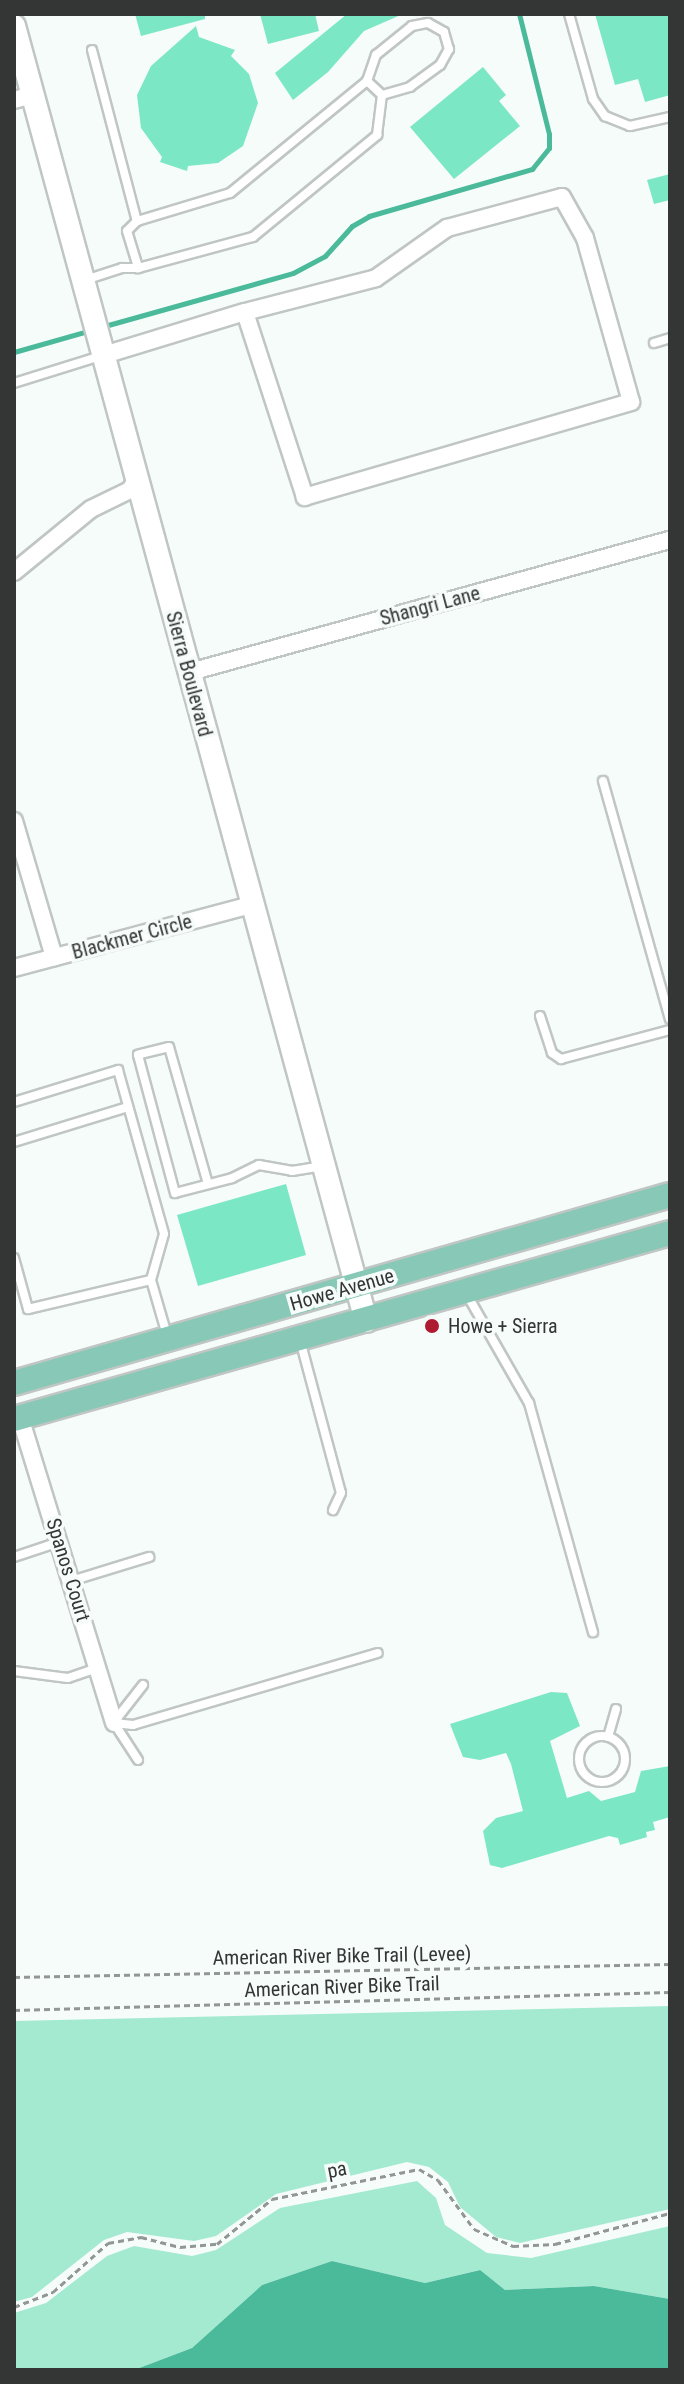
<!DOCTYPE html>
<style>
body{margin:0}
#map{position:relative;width:684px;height:2384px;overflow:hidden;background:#f6fcfa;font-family:"Roboto Condensed",sans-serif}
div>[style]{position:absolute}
.green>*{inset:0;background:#a4ead1}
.water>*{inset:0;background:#4bba9a}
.stream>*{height:5px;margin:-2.5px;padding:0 2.5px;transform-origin:2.5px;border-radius:2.5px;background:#4bba9a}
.building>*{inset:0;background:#7be7c5}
.path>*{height:3px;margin-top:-1.5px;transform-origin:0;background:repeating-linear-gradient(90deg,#929695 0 6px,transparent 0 10px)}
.roads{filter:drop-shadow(2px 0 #c0c6c3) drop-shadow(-2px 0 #c0c6c3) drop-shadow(0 2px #c0c6c3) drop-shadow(0 -2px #c0c6c3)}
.lane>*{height:8px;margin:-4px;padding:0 4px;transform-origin:4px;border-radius:4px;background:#fff}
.lane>.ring{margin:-4px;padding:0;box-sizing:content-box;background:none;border:8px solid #fff;border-radius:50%}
.street>*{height:16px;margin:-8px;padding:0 8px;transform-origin:8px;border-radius:8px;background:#fff}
.secondary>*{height:22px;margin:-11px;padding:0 11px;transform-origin:11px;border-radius:11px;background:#fff}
.primary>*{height:24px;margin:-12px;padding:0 12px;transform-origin:12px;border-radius:12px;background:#88c8b6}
.dots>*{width:22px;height:22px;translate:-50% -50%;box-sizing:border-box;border:4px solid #f6fcfa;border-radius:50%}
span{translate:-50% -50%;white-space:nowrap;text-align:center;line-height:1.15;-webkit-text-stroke:7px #f6fcfa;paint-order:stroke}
.street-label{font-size:20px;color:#343635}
.poi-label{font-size:20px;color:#343635}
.left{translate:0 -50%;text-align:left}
.frame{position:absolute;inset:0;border:16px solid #343635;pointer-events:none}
</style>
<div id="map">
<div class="green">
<i style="clip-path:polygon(670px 2006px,670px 2209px,520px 2243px,496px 2237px,460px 2207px,448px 2182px,429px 2167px,407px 2162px,276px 2194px,216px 2236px,194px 2241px,127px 2232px,104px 2240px,32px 2297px,14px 2302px,14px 2021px)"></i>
<i style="clip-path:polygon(417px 2181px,436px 2198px,445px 2225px,487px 2253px,531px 2258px,670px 2226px,670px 2299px,594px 2286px,505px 2290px,479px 2270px,425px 2283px,332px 2261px,262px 2285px,192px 2348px,134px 2370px,14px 2370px,14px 2313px,46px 2303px,107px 2256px,134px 2246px,192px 2256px,216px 2250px,280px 2208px)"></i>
</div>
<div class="water">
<i style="clip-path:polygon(332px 2261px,425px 2283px,480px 2270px,505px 2290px,594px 2286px,670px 2299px,670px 2370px,134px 2370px,192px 2348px,262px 2285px)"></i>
</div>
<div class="stream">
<i style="left:101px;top:327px;width:199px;rotate:-15.7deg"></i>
<i style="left:293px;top:273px;width:36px;rotate:-28deg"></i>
<i style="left:325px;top:256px;width:40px;rotate:-48deg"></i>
<i style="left:352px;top:226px;width:20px;rotate:-30deg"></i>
<i style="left:369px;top:216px;width:170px;rotate:-16.1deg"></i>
<i style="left:532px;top:169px;width:27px;rotate:-51deg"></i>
<i style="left:549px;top:148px;width:14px;rotate:-90deg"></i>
<i style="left:549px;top:134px;width:124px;rotate:-104deg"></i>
<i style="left:14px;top:352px;width:80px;rotate:-15.9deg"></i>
</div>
<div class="building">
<i style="clip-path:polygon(135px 14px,205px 14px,205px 19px,141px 36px)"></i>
<i style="clip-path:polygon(260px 14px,315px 14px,319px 31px,268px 44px)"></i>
<i style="clip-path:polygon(347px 14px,403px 14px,364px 31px,328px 72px,293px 100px,275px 73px)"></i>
<i style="clip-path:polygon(595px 14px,670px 14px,670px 95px,645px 102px,638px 79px,615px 85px)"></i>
<i style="clip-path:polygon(196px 26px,199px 37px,235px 50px,231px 56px,249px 74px,258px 103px,243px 146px,218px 163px,188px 166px,187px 171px,160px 162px,162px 157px,141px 128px,137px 95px,151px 66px)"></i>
<i style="clip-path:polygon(483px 67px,506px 95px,499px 101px,520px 126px,454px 179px,410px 127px)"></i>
<i style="clip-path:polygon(670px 174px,670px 200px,654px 204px,647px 180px)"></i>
<i style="clip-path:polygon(286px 1184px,306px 1255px,198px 1286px,177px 1215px)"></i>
<i style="clip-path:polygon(551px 1692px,567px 1693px,580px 1726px,550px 1741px,567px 1798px,589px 1791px,601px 1801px,635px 1792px,641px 1771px,670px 1766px,670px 1817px,653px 1822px,655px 1830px,646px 1832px,647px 1837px,620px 1845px,618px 1838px,609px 1836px,502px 1868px,490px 1865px,483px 1831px,496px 1818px,523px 1811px,511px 1764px,506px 1753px,480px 1760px,463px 1757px,450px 1724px)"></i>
</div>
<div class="path">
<i style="left:14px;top:1977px;width:656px;rotate:-1.14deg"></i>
<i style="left:14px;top:2010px;width:656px;rotate:-1.57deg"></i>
<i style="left:14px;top:2307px;width:42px;rotate:-21deg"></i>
<i style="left:53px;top:2292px;width:74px;rotate:-41.7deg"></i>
<i style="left:108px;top:2243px;width:34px;rotate:-10deg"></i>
<i style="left:141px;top:2237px;width:40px;rotate:14.4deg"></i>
<i style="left:180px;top:2247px;width:37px;rotate:-5deg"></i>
<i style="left:217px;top:2244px;width:71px;rotate:-39.3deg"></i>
<i style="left:272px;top:2199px;width:150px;rotate:-11.5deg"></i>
<i style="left:419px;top:2169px;width:22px;rotate:30deg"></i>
<i style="left:438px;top:2180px;width:61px;rotate:53.7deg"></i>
<i style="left:474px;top:2229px;width:43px;rotate:23.6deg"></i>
<i style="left:513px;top:2246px;width:42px;rotate:-2.7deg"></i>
<i style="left:555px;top:2244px;width:119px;rotate:-15.1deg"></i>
</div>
<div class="roads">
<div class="lane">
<i style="left:569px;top:14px;width:88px;rotate:74.2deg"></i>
<i style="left:593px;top:99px;width:21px;rotate:55deg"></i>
<i style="left:605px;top:116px;width:27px;rotate:22deg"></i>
<i style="left:630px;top:126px;width:41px;rotate:-12.7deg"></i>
<i style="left:92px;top:50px;width:177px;rotate:75.3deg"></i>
<i style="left:367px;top:81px;width:28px;rotate:-71deg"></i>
<i style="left:376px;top:55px;width:46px;rotate:-38.9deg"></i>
<i style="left:412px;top:26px;width:16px;rotate:-11deg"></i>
<i style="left:428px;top:23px;width:18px;rotate:29deg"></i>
<i style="left:444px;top:32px;width:18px;rotate:74deg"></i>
<i style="left:449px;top:49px;width:18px;rotate:119deg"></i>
<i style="left:440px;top:65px;width:37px;rotate:144deg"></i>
<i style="left:410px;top:87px;width:29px;rotate:164deg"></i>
<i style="left:85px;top:280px;width:39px;rotate:-18deg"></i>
<i style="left:122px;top:268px;width:16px"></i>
<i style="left:138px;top:268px;width:119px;rotate:-15.1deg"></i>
<i style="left:253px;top:237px;width:161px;rotate:-39.4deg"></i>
<i style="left:377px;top:135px;width:40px;rotate:-82.9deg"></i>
<i style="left:382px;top:95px;width:21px;rotate:-137deg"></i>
<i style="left:367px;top:81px;width:177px;rotate:140.7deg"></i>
<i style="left:230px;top:193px;width:97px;rotate:163.2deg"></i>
<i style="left:137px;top:221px;width:14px;rotate:135deg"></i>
<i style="left:127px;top:231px;width:39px;rotate:73deg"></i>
<i style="left:654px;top:343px;width:17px;rotate:-17deg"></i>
<i style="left:14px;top:383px;width:94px;rotate:-17.3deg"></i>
<i style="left:603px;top:781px;width:247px;rotate:74.3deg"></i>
<i style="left:540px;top:1016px;width:39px;rotate:72deg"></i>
<i style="left:552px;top:1053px;width:11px;rotate:34deg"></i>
<i style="left:561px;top:1059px;width:113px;rotate:-14.9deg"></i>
<i style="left:14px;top:1102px;width:109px;rotate:-17.1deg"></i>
<i style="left:118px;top:1070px;width:170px;rotate:74.3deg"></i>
<i style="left:164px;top:1234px;width:48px;rotate:105.8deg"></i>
<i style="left:151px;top:1280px;width:57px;rotate:73.8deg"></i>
<i style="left:14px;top:1142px;width:119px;rotate:-17.1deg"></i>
<i style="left:208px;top:1184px;width:142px;rotate:-105.9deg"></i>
<i style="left:169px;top:1047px;width:32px;rotate:166deg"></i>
<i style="left:138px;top:1055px;width:143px;rotate:75deg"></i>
<i style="left:175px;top:1193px;width:59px;rotate:-14.7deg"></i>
<i style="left:232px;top:1178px;width:30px;rotate:-26deg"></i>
<i style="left:259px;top:1165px;width:34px;rotate:10deg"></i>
<i style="left:292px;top:1171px;width:30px;rotate:-9deg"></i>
<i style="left:14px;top:1258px;width:53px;rotate:74.6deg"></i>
<i style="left:28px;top:1309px;width:126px;rotate:-13.3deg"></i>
<i style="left:466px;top:1293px;width:127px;rotate:60.2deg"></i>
<i style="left:529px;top:1403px;width:238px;rotate:74.4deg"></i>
<i style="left:300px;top:1340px;width:158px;rotate:75deg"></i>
<i style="left:341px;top:1493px;width:19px;rotate:115deg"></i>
<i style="left:14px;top:1557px;width:47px;rotate:-18.4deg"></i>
<i style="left:71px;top:1581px;width:82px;rotate:-17.1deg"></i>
<i style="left:14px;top:1671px;width:54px;rotate:7.4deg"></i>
<i style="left:68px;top:1678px;width:31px;rotate:-19deg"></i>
<i style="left:114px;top:1722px;width:47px;rotate:-51.9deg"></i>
<i style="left:114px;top:1723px;width:19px;rotate:6deg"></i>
<i style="left:133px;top:1725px;width:255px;rotate:-16.4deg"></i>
<i style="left:114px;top:1723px;width:44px;rotate:57deg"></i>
<i class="ring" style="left:579px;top:1736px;width:38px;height:38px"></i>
<i style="left:608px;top:1737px;width:29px;rotate:-74deg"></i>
</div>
<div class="street">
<i style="left:14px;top:100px;width:20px;rotate:-15deg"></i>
<i style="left:104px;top:355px;width:147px;rotate:-17deg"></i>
<i style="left:245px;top:312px;width:135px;rotate:-14.5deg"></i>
<i style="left:376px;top:278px;width:87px;rotate:-35.2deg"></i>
<i style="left:447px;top:228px;width:119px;rotate:-15.1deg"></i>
<i style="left:562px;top:197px;width:47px;rotate:60.7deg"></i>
<i style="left:585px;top:238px;width:170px;rotate:74.3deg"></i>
<i style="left:631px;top:402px;width:340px;rotate:163.8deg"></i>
<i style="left:305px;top:497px;width:194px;rotate:-108deg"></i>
<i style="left:14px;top:572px;width:99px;rotate:-39.3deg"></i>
<i style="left:91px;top:509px;width:43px;rotate:-26deg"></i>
<i style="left:130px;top:490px;width:13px;rotate:-58deg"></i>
<i style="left:190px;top:672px;width:498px;rotate:-15.4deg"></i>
<i style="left:14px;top:821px;width:142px;rotate:73.6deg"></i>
<i style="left:14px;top:968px;width:244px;rotate:-14.9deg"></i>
<i style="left:20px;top:1417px;width:320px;rotate:72.9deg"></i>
</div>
<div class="secondary">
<i style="left:14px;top:26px;width:1342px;rotate:74.79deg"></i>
</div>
<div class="primary">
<i style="left:14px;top:1383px;width:682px;rotate:-15.99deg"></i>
<i style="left:14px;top:1419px;width:682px;rotate:-15.83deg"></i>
</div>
</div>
<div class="dots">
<i style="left:432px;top:1326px;background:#ae1a2f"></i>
</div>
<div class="street-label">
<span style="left:430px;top:606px;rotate:-15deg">Shangri Lane</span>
<span style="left:189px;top:674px;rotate:75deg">Sierra Boulevard</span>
<span style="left:132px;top:937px;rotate:-15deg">Blackmer Circle</span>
<span style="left:342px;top:1290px;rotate:-16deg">Howe Avenue</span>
<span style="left:68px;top:1570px;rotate:73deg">Spanos Court</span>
<span style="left:342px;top:1956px;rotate:-1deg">American River Bike Trail (Levee)</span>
<span style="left:342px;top:1987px;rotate:-2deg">American River Bike Trail</span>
<span style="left:337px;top:2170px;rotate:-11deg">pa</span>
</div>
<div class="poi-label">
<span class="left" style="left:448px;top:1326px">Howe + Sierra</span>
</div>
<div class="frame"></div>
</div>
